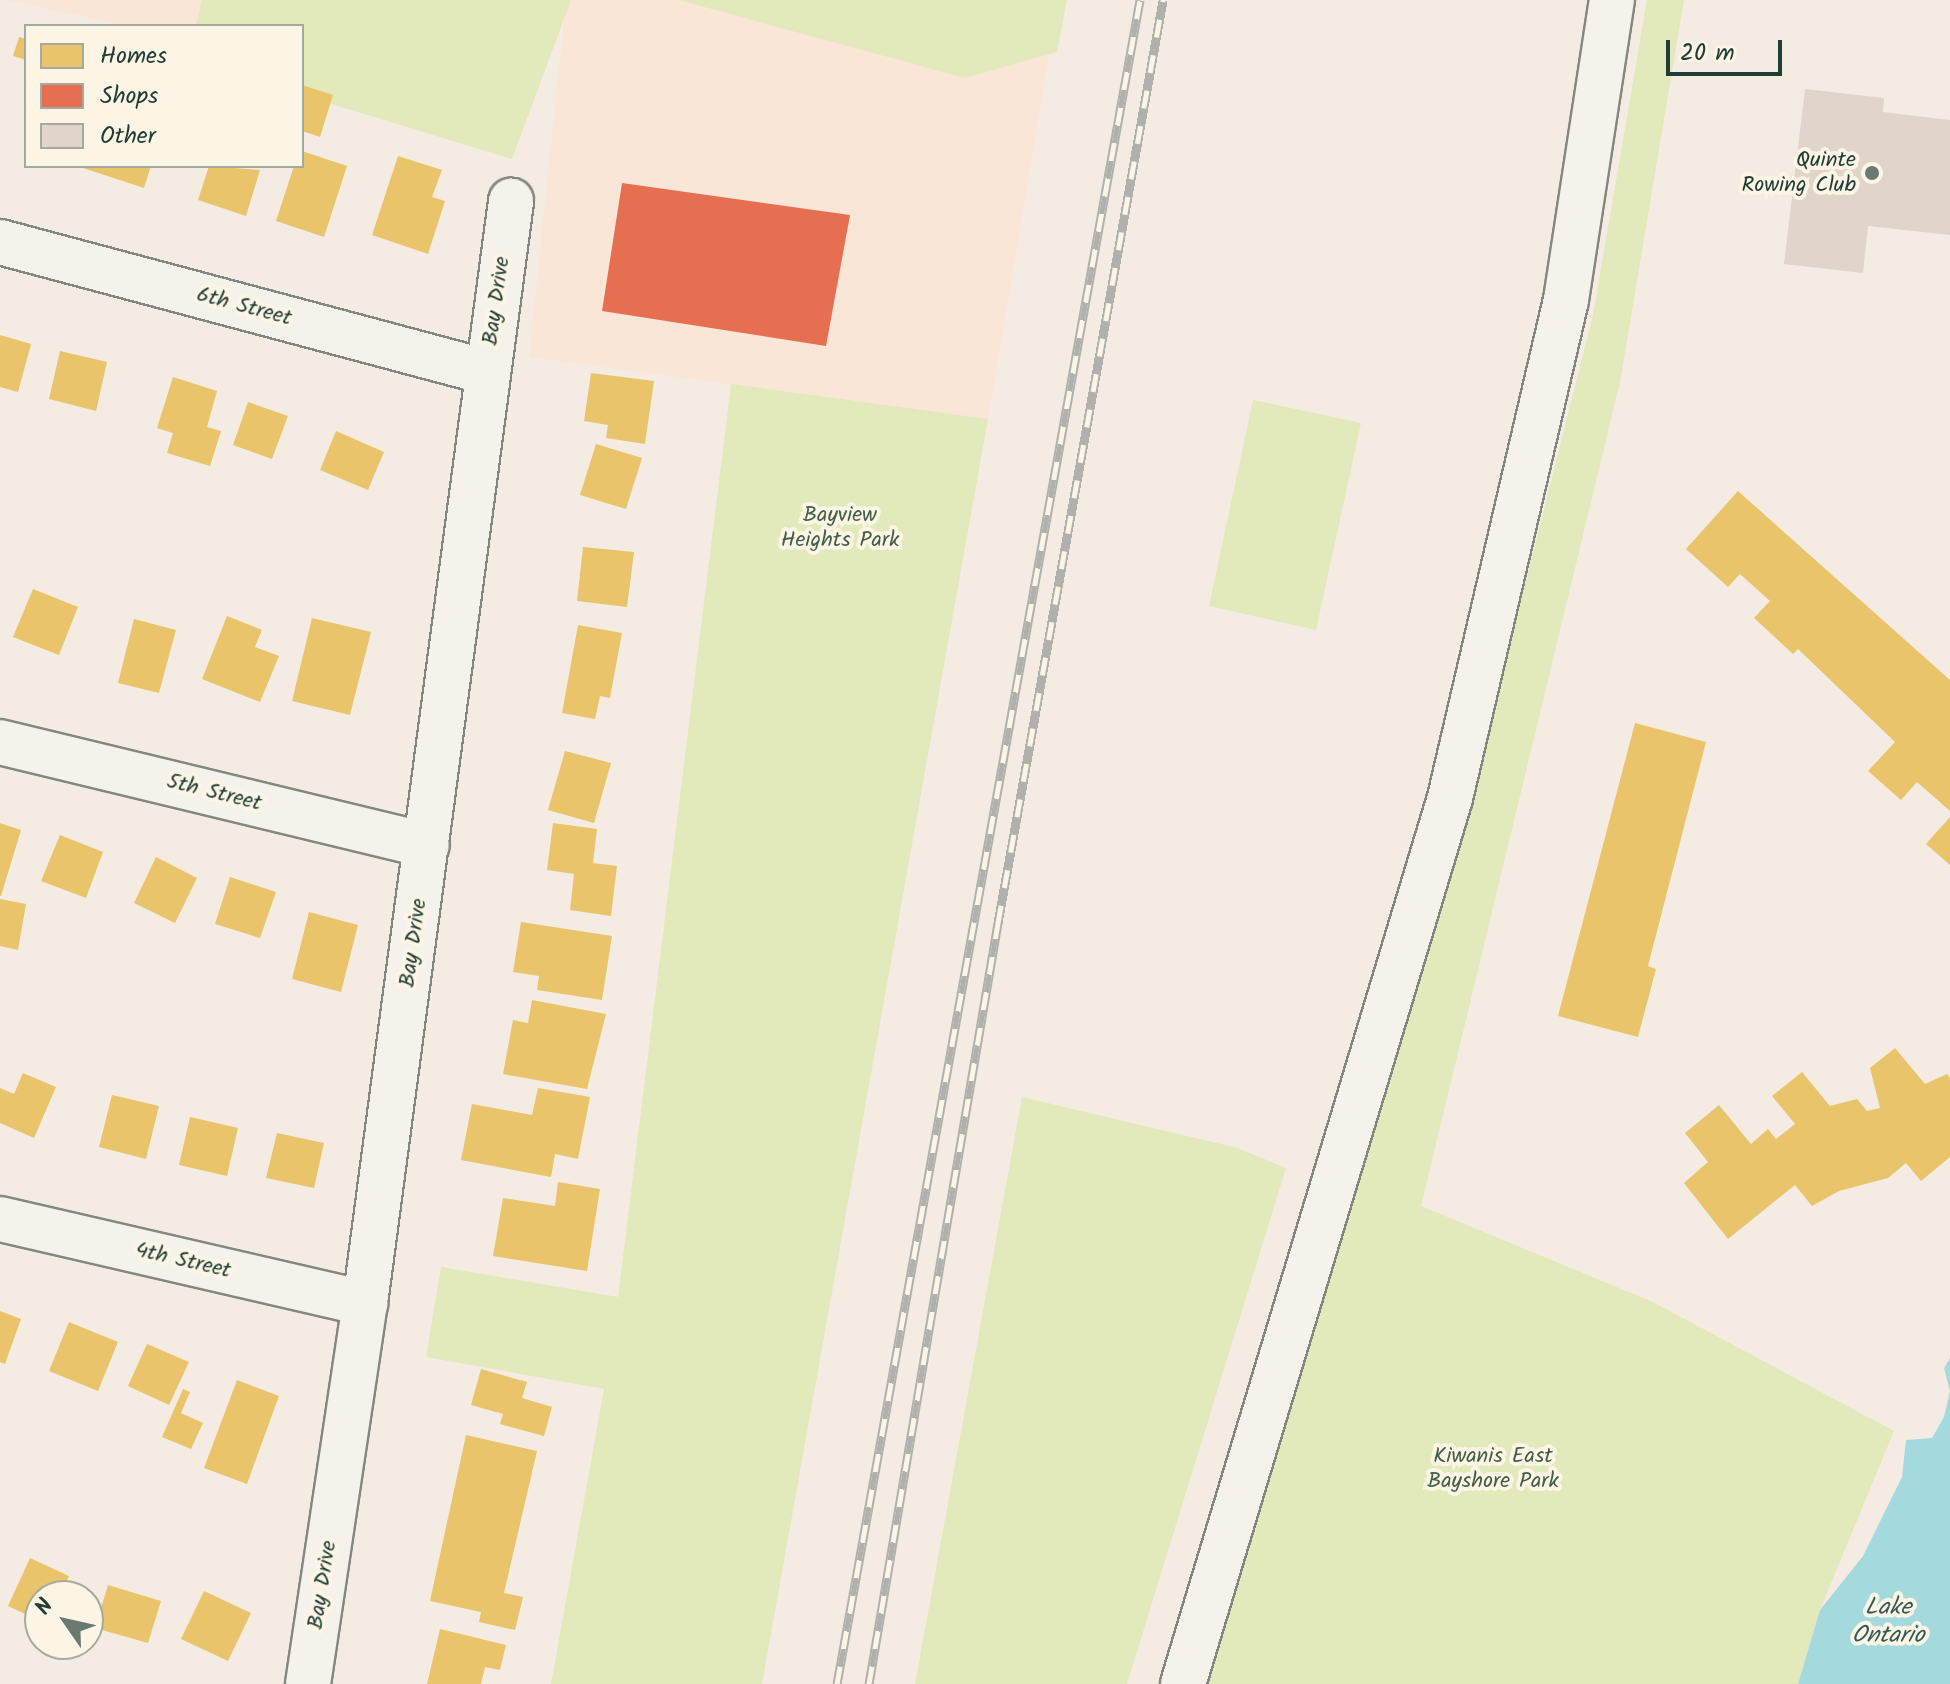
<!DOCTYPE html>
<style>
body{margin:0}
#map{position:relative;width:1950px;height:1684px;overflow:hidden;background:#f4ece3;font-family:Kalam,sans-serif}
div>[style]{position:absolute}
.built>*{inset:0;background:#f9e6d7}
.green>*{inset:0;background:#e2e9bb}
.water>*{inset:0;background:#a4dadd}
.homes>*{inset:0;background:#e9c46a}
.shops>*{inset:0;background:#e76f51}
.building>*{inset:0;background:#e0d4cb}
.roads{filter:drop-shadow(2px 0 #848681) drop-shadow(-2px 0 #848681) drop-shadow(0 2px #848681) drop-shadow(0 -2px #848681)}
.street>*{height:44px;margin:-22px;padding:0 22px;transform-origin:22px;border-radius:22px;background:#f5f1eb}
.rail>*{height:9px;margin-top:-4.5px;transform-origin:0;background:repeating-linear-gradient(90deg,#fcf5e5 0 18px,#b0b1ac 0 36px);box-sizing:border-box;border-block:2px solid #b0b1ac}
.dots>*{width:22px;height:22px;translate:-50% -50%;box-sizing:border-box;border:4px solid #fcf5e5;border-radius:50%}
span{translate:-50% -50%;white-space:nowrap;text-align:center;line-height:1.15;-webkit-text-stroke:8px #fcf5e5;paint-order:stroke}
.poi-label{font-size:22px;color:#1f3d34}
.right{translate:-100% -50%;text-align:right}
.street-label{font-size:22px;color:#1f3d34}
.park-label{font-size:22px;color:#435f48}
.water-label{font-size:24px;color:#335b55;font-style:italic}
.legend{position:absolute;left:24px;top:24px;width:280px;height:144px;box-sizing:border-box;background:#fcf5e5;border:2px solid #a4ab9e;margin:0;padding:10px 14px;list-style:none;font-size:24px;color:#1f3d34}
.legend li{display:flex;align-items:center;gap:16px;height:40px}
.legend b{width:40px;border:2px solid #a4ab9e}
.north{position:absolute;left:24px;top:1580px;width:80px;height:80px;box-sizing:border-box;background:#fcf5e5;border:2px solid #a4ab9e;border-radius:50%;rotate:304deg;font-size:22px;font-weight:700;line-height:32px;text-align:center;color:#1f3d34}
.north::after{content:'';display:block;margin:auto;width:28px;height:36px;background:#6a7a71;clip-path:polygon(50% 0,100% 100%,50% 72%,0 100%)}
.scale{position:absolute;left:1666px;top:40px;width:116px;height:36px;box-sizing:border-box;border:4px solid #1f3d34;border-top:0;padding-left:10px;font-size:24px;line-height:28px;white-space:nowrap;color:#1f3d34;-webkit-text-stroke:6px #fcf5e5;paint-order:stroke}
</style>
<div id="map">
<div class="built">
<i style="clip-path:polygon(7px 0,279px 0,274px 26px,128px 26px)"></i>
<i style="clip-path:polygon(566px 0,843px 0,1051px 46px,988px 419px,529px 357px)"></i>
</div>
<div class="green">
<i style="clip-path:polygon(202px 0,571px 0,512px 159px,302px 95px,302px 26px,196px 26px)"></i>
<i style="clip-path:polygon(679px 0,1067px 0,1057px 52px,965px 78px)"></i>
<i style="clip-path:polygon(1647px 0,1684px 0,1620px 382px,1421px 1206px,1653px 1302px,1894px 1431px,1820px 1610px,1798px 1684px,1201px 1684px,1460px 842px,1593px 315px)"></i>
<i style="clip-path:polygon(731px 384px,988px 419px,762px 1684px,551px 1684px,604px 1389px,426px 1357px,441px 1267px,618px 1297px)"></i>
<i style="clip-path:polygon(1253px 400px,1361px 423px,1316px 630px,1209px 606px)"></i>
<i style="clip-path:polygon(1022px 1097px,1238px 1148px,1286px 1168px,1127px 1684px,915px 1684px)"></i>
</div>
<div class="water">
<i style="clip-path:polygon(1950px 1358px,1950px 1684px,1798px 1684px,1820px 1610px,1863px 1556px,1902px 1477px,1906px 1440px,1932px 1438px,1944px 1417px,1950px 1391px,1944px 1368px)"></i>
</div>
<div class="homes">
<i style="clip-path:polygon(19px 37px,26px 39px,26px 60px,13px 56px)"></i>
<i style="clip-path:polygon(302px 85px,333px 95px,320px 137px,302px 131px)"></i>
<i style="clip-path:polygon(302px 151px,347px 166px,324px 237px,276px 221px,294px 166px,302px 166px)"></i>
<i style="clip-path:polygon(398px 156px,442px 170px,432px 197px,445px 201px,428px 254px,372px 235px)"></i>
<i style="clip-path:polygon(77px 166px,151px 166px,144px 188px)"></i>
<i style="clip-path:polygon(209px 166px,260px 170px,246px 216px,198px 200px)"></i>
<i style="clip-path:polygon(0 335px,31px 344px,18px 392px,0 387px)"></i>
<i style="clip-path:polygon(60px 351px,107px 362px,96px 411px,49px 399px)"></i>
<i style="clip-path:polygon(591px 373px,654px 381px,645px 444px,606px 438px,608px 425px,584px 421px)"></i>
<i style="clip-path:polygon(173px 377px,217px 391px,207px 427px,221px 431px,210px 466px,167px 453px,173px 433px,157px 428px)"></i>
<i style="clip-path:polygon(248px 402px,288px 416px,272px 459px,233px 445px)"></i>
<i style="clip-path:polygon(336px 431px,384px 452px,368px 490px,320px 470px)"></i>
<i style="clip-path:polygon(596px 444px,642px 458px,626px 509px,580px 495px)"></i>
<i style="clip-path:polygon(1738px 491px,1950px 680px,1950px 811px,1917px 782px,1901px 800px,1868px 771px,1895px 742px,1798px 649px,1793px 654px,1754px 618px,1770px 601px,1740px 574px,1728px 587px,1686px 549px)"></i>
<i style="clip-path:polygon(583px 547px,634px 552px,627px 607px,577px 601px)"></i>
<i style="clip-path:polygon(33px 589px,78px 607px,59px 655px,13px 637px)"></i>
<i style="clip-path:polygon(227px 616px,262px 630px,255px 647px,279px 656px,260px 702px,202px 679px)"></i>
<i style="clip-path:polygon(312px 618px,371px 632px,350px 715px,292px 701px)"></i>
<i style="clip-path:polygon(134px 619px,176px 630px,159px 693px,118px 683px)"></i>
<i style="clip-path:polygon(578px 625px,622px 633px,610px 698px,600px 696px,595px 719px,562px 713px)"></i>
<i style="clip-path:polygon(1635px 723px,1706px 742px,1648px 966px,1656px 969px,1638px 1037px,1558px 1016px)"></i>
<i style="clip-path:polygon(565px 751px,611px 763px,594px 823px,548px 810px)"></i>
<i style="clip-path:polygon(1950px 817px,1950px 865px,1926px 844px)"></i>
<i style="clip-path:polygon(0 823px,21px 830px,1px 896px,0 896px)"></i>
<i style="clip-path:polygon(553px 823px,597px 829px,593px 863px,617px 866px,611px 916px,570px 910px,574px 874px,547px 870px)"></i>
<i style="clip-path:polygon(60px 835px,103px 852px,86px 898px,41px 881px)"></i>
<i style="clip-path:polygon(156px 857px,197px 878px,175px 923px,134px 903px)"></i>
<i style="clip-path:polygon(230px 877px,276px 892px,260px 938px,215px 924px)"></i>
<i style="clip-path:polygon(0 899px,26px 904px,18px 950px,0 946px)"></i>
<i style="clip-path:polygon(309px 912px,358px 925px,341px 992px,292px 979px)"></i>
<i style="clip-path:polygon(521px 922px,612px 936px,602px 1000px,537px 990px,539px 976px,513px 972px)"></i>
<i style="clip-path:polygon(532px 1000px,606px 1014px,587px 1089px,503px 1074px,513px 1020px,528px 1023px)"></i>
<i style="clip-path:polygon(1895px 1048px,1925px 1084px,1947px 1074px,1950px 1078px,1950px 1157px,1921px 1181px,1906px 1163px,1888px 1178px,1839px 1191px,1812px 1206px,1795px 1185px,1728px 1239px,1684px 1183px,1708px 1162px,1685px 1133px,1719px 1105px,1751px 1144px,1768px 1129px,1776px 1139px,1795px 1124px,1772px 1096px,1802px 1072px,1830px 1106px,1857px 1099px,1867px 1111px,1880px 1108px,1870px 1068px)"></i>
<i style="clip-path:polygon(23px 1073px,56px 1087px,34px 1138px,0 1123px,0 1088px,14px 1094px)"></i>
<i style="clip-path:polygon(538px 1088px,590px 1097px,578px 1159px,555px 1154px,551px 1177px,461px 1160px,472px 1104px,532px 1115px)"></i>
<i style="clip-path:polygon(112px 1095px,159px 1106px,146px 1159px,99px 1147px)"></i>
<i style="clip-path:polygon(190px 1117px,238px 1128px,227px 1176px,179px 1165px)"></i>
<i style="clip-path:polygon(277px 1133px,324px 1143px,314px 1188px,266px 1178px)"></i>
<i style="clip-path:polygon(558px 1182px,600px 1189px,587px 1271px,493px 1256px,503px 1198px,555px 1206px)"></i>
<i style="clip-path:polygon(0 1311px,21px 1319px,5px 1364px,0 1362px)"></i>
<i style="clip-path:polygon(69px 1322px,118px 1342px,98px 1391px,49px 1371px)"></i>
<i style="clip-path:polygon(147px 1344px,189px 1362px,169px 1405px,128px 1386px)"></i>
<i style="clip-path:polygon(481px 1369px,527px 1382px,522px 1398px,552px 1407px,544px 1436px,500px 1424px,503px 1414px,471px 1405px)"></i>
<i style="clip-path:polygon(237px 1380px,279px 1396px,247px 1484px,204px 1468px)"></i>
<i style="clip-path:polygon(183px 1389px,190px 1392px,181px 1413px,203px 1423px,191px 1449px,162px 1437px)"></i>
<i style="clip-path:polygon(466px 1435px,537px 1451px,504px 1593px,523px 1597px,515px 1630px,479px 1622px,481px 1612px,430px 1601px)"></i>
<i style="clip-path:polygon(30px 1558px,69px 1576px,60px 1596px,40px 1596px,40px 1621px,8px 1606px)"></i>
<i style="clip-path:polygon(108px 1585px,161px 1601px,148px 1643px,95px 1628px)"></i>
<i style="clip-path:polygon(204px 1591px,251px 1613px,228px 1661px,181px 1639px)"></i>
<i style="clip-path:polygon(440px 1629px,506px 1645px,500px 1670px,485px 1667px,481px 1684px,427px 1684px)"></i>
</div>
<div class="shops">
<i style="clip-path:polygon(622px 183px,850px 215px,826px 346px,602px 311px)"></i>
</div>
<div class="building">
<i style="clip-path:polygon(1805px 89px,1884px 98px,1883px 112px,1950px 120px,1950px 235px,1868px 226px,1863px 273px,1784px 264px)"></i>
</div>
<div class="roads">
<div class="street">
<i style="left:0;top:242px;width:504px;rotate:14.95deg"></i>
<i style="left:0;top:742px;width:439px;rotate:13.6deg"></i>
<i style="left:0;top:1219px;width:375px;rotate:13deg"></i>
<i style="left:308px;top:1684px;width:385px;rotate:-81.5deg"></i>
<i style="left:365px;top:1303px;width:1112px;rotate:-82.45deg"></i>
<i style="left:1183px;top:1684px;width:925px;rotate:-73.23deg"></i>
<i style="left:1450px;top:798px;width:511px;rotate:-76.89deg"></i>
<i style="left:1566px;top:300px;width:304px;rotate:-81.3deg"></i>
</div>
</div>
<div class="rail">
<i style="left:837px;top:1684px;width:1711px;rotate:-79.8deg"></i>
<i style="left:869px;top:1684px;width:772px;rotate:-80.38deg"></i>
<i style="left:998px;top:923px;width:938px;rotate:-79.86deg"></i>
</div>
<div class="dots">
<i style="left:1872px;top:173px;background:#6a7a71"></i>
</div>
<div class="poi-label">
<span class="right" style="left:1856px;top:173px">Quinte<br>Rowing Club</span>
</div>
<div class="street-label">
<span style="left:497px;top:301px;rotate:-82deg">Bay Drive</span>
<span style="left:244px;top:307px;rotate:15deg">6th Street</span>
<span style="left:214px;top:793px;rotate:14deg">5th Street</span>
<span style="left:414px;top:943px;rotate:-82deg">Bay Drive</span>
<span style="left:183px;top:1261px;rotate:13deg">4th Street</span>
<span style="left:323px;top:1585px;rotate:-81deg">Bay Drive</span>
</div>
<div class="park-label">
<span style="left:840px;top:528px">Bayview<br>Heights Park</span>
<span style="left:1493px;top:1469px">Kiwanis East<br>Bayshore Park</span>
</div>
<div class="water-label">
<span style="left:1888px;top:1622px">Lake<br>Ontario</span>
</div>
<ul class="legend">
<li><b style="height:22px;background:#e9c46a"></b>Homes</li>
<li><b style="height:22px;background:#e76f51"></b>Shops</li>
<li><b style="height:22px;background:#e0d4cb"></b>Other</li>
</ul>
<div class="north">N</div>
<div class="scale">20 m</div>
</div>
